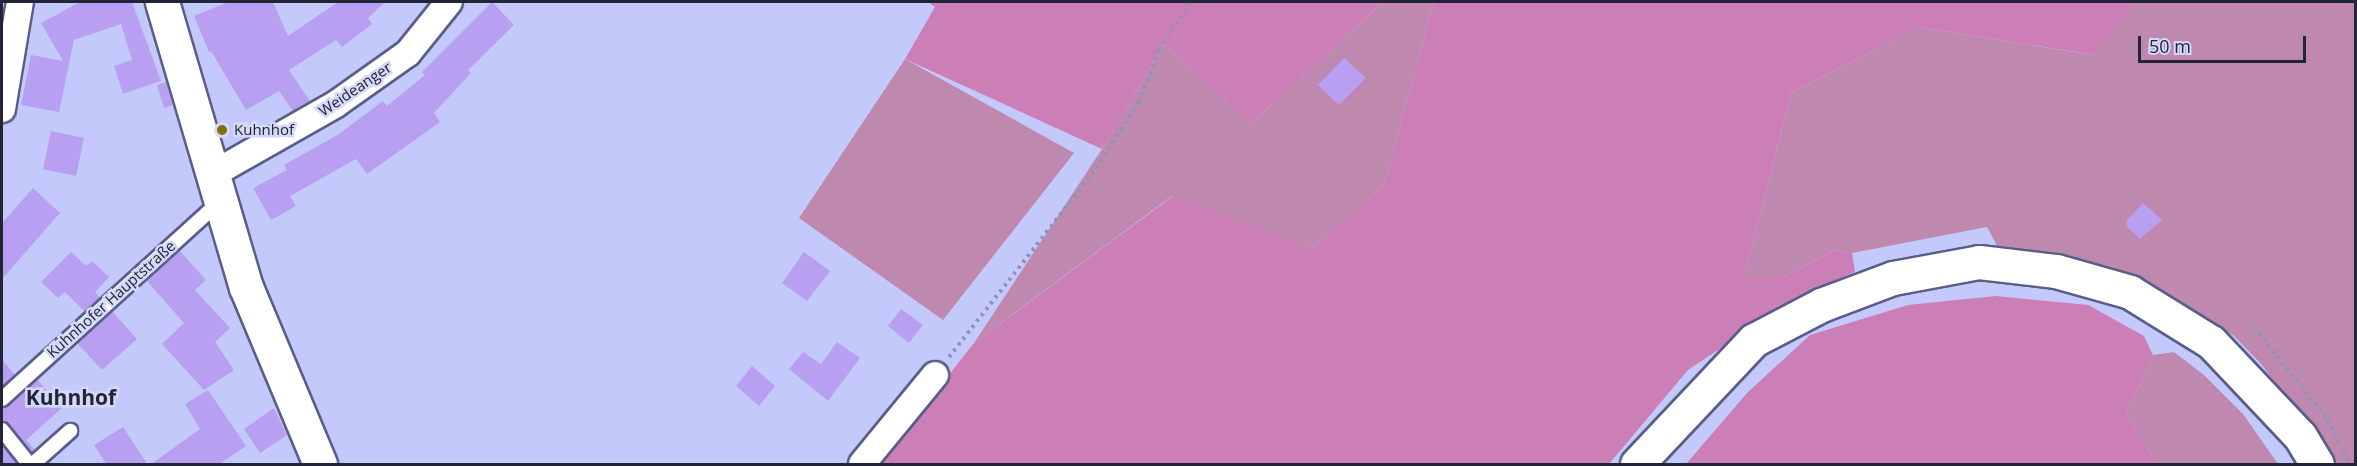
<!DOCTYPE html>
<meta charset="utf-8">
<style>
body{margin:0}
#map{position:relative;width:2357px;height:466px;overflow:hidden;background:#c3cafb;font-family:"Open Sans",sans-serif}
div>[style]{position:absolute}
.green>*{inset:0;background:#bf88ae}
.forest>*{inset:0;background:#cc7fb6}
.building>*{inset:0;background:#b99ff1}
.path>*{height:4px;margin-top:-2px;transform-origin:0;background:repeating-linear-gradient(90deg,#8e93ba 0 3px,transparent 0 7.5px)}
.roads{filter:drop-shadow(2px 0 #595e89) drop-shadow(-2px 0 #595e89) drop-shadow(0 2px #595e89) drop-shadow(0 -2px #595e89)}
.lane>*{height:14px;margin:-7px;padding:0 7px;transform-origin:7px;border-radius:7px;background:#fff}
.street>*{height:26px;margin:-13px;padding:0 13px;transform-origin:13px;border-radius:13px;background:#fff}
.secondary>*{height:33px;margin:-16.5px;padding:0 16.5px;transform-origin:16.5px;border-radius:16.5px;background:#fff}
.dots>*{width:16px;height:16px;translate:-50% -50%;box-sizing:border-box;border:3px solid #d4d9f7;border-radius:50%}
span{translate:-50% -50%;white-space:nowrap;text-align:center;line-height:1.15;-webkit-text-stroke:5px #d4d9f7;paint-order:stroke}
.street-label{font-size:15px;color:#222537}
.poi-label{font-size:15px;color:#222537}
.left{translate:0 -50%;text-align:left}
.district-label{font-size:21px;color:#222537;font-weight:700}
.frame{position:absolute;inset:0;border:3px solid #222537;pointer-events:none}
.scale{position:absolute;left:2138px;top:36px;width:168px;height:27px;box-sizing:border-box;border:3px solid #222537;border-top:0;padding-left:8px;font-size:18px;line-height:21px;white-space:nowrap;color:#222537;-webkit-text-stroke:4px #d4d9f7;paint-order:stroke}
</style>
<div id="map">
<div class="green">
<i style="clip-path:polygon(1383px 2px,1434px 2px,1384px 185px,1312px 248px,1172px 196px,974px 343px,1102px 149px,1164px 44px,1251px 124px)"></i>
<i style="clip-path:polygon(2136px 2px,2355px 2px,2355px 464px,2333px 464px,2262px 365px,2234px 336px,2169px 294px,2135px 275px,2081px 261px,2000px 251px,1987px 227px,1852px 253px,1835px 250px,1784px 277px,1744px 277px,1791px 93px,1919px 27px,2093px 55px)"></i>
<i style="clip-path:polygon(905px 59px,1074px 153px,943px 320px,799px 218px)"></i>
<i style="clip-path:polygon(2174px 352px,2204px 375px,2243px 414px,2278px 464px,2157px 464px,2126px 414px,2153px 355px)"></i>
</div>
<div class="forest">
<i style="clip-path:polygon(928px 2px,1383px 2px,1251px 124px,1164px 44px,1102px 149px,905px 59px,935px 7px)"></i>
<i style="clip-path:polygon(1434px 2px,2136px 2px,2094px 55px,1919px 27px,1791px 93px,1744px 277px,1784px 277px,1835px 250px,1852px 253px,1855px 272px,1797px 297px,1688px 370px,1609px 464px,878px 464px,974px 343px,1173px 196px,1312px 248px,1384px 185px)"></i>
<i style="clip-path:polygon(1996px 296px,2088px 305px,2144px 336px,2153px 355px,2126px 414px,2157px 464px,1686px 464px,1747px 393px,1810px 335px,1908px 305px)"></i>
</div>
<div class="building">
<i style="clip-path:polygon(80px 2px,132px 2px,161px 81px,123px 94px,114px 66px,132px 60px,121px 24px,74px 40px,59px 112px,21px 105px,31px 55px,63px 61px,41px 23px)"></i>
<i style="clip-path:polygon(228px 2px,273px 2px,288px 36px,338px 2px,385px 2px,368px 18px,372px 24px,342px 47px,336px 40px,289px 70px,310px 101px,293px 111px,279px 91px,246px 110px,211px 51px,209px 52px,194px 16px)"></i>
<i style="clip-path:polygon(492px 2px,514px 25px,468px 70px,471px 73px,434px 113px,440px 122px,367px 174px,356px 159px,290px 196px,296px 206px,271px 220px,253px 188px,287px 170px,284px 165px,339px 134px,383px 101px,387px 106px,425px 75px,422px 72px)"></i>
<i style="clip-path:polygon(1344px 58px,1366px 78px,1339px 105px,1318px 85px)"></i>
<i style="clip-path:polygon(166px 82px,173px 105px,164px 108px,157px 85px)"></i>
<i style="clip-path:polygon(51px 131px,84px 138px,76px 176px,43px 169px)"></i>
<i style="clip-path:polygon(33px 188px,60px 213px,2px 279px,2px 223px)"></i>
<i style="clip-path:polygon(2143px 203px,2162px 220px,2140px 239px,2126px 226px,2127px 220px)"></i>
<i style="clip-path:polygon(179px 250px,206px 280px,195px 290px,230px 328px,215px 342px,234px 370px,204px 390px,162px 344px,184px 323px,146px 280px)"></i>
<i style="clip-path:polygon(71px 252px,86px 266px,92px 261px,109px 277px,95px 292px,100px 298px,85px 312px,65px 292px,58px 298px,41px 282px)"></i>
<i style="clip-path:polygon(804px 252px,830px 271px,807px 301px,782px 283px)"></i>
<i style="clip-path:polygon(901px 309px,923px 325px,909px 343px,888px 326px)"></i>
<i style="clip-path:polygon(112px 311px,137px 339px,102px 370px,77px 343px)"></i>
<i style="clip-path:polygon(837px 342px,860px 358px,828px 401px,789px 369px,803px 352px,821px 364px)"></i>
<i style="clip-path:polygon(2px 359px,15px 375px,2px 387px)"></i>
<i style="clip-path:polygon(752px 366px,775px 386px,759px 406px,736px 386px)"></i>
<i style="clip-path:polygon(37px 379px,62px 408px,26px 440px,35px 450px,32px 453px,9px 424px,2px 421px,2px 408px)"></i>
<i style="clip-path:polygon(208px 390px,246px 446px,218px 465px,150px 465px,200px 429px,185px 404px)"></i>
<i style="clip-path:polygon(274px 408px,287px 435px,260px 453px,244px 429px)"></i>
<i style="clip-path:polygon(123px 427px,148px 465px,107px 465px,94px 445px)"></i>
<i style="clip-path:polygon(2px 444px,18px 465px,2px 465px)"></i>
</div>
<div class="path">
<i style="left:2254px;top:327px;width:119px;rotate:51.5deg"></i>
<i style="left:2328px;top:420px;width:28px;rotate:64deg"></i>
<i style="left:949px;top:357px;width:232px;rotate:-52deg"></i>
<i style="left:1092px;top:174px;width:86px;rotate:-56.9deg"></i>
<i style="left:1139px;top:102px;width:57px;rotate:-69.3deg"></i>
<i style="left:1159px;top:49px;width:57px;rotate:-55.8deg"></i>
<i style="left:2343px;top:452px;width:14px;rotate:60deg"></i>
</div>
<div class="roads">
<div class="lane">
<i style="left:2px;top:399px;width:294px;rotate:-42.2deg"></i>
<i style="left:2px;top:430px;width:43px;rotate:51.5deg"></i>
<i style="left:33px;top:464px;width:50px;rotate:-41.7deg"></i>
</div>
<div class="street">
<i style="left:2px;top:109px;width:109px;rotate:-80.5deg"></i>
<i style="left:213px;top:174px;width:142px;rotate:-29.6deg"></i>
<i style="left:336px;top:104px;width:88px;rotate:-35.3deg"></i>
<i style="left:408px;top:53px;width:65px;rotate:-51.2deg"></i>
<i style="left:862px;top:464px;width:115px;rotate:-50.6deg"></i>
</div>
<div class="secondary">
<i style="left:162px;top:2px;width:297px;rotate:73.6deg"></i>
<i style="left:246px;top:287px;width:192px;rotate:67.3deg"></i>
<i style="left:1637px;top:464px;width:170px;rotate:-46.7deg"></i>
<i style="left:1754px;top:340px;width:76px;rotate:-27.6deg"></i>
<i style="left:1821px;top:305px;width:77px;rotate:-20.6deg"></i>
<i style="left:1893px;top:278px;width:87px;rotate:-10.5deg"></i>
<i style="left:1979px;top:262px;width:78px;rotate:6.7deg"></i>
<i style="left:2056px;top:271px;width:77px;rotate:15.8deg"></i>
<i style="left:2130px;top:292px;width:95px;rotate:31.7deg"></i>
<i style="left:2211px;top:342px;width:129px;rotate:46.6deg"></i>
<i style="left:2300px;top:436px;width:33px;rotate:59deg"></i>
</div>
</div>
<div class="dots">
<i style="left:222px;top:130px;background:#7f6e0b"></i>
</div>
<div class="street-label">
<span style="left:355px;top:89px;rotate:-34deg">Weideanger</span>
<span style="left:111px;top:299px;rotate:-42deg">Kuhnhofer Hauptstraße</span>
</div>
<div class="poi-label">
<span class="left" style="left:234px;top:130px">Kuhnhof</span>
</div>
<div class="district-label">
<span style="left:71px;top:397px">Kuhnhof</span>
</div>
<div class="frame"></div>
<div class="scale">50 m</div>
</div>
